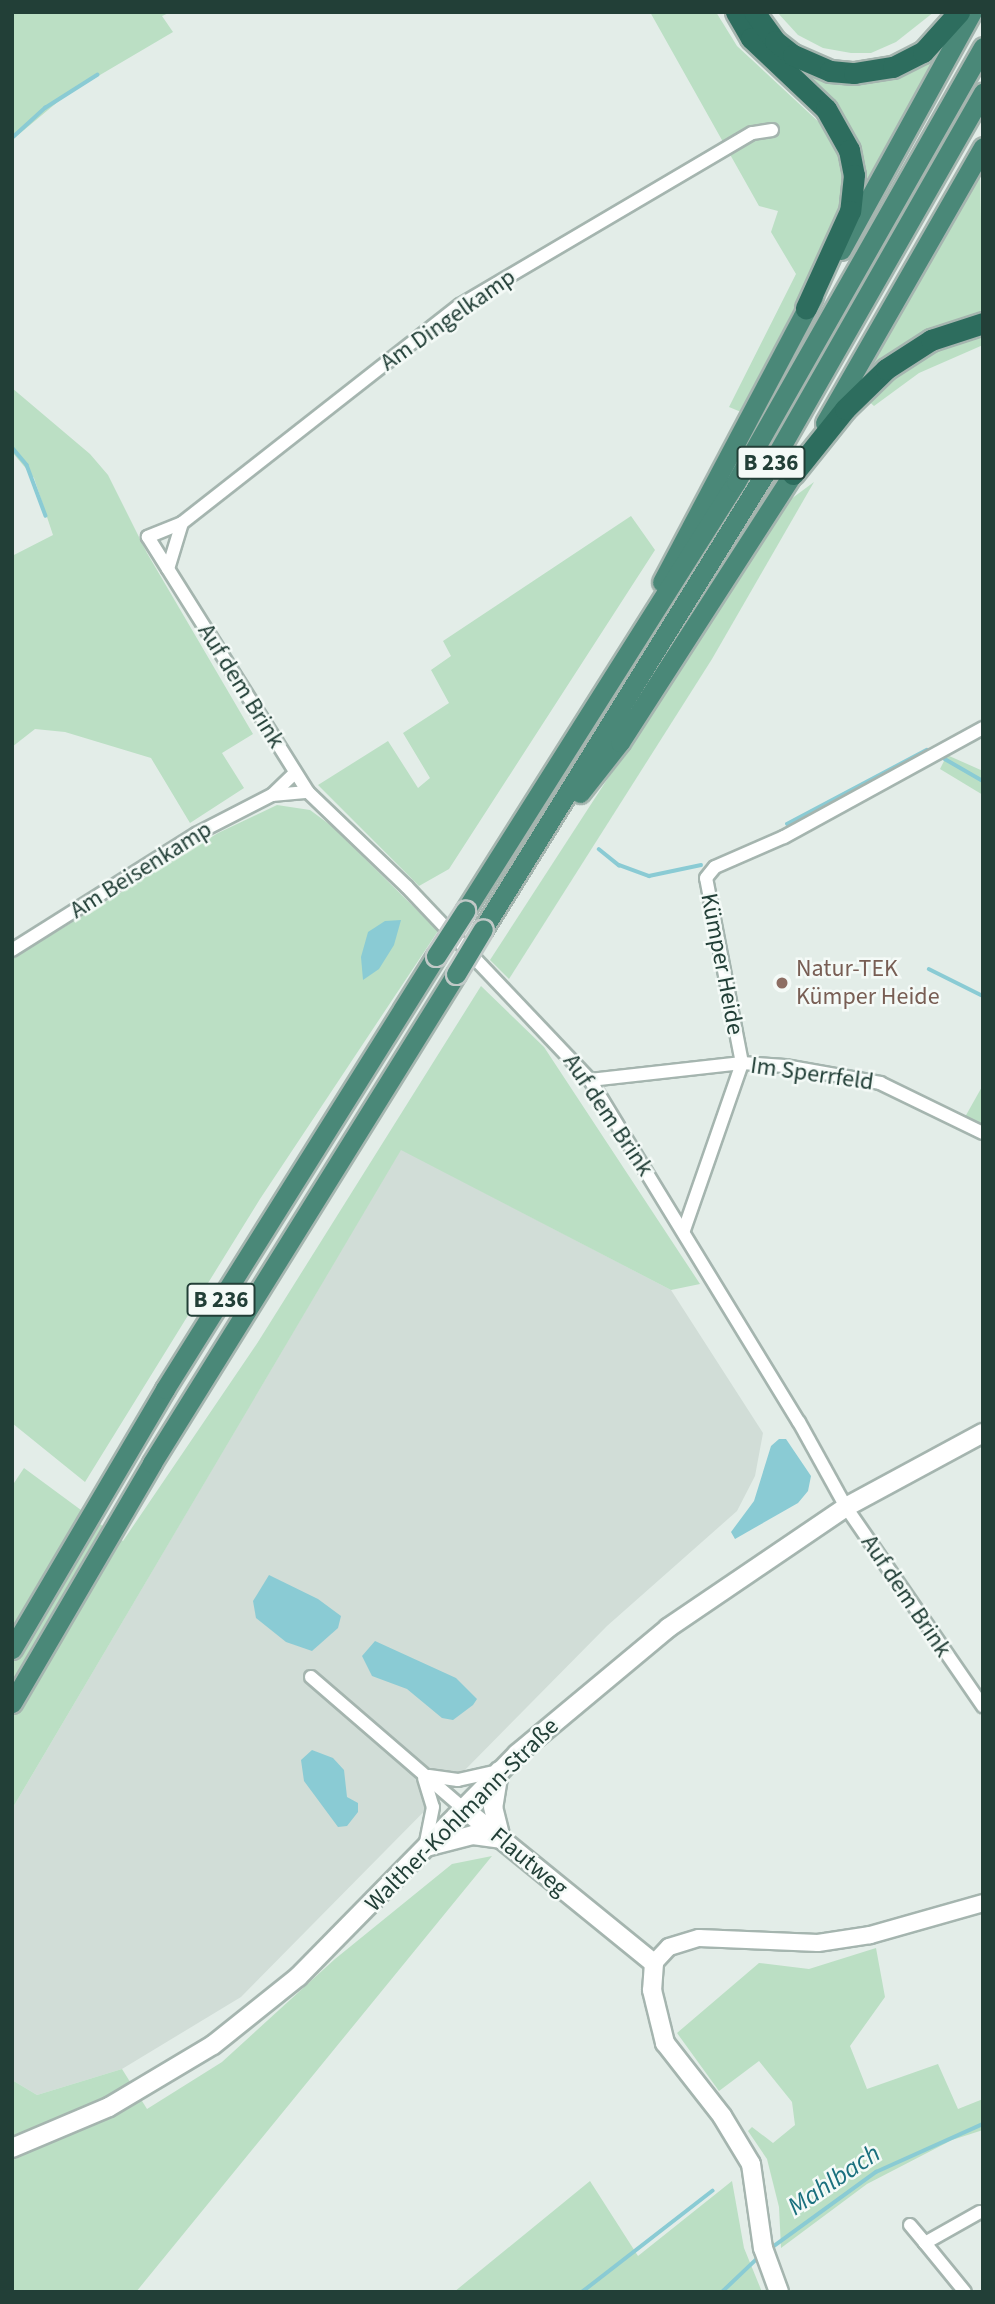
<!DOCTYPE html>
<meta charset="utf-8">
<style>
body{margin:0}
#map{position:relative;width:995px;height:2304px;overflow:hidden;background:#e3ede8;font-family:"Source Sans 3",sans-serif}
div>[style]{position:absolute}
.built>*{inset:0;background:#d1ddd7}
.green>*{inset:0;background:#bbdfc4}
.water>*{inset:0;background:#8acbd4}
.stream>*{height:3.5px;margin:-1.75px;padding:0 1.75px;transform-origin:1.75px;border-radius:1.75px;background:#8acbd4}
.roads{filter:drop-shadow(2px 0 #a5b5af) drop-shadow(-2px 0 #a5b5af) drop-shadow(0 2px #a5b5af) drop-shadow(0 -2px #a5b5af)}
.minor>*{height:12px;margin:-6px;padding:0 6px;transform-origin:6px;border-radius:6px;background:#fff}
.tertiary>*{height:16px;margin:-8px;padding:0 8px;transform-origin:8px;border-radius:8px;background:#fff}
.secondary>*{height:18px;margin:-9px;padding:0 9px;transform-origin:9px;border-radius:9px;background:#fff}
.trunk>*{height:19px;margin:-9.5px;padding:0 9.5px;transform-origin:9.5px;border-radius:9.5px;background:#4a8878}
.motorway>*{height:21px;margin:-10.5px;padding:0 10.5px;transform-origin:10.5px;border-radius:10.5px;background:#2d6d5e}
.bridges{filter:drop-shadow(2px 0 #c1c9c7) drop-shadow(-2px 0 #c1c9c7) drop-shadow(0 2px #c1c9c7) drop-shadow(0 -2px #c1c9c7)}
.trunk-bridge>*{height:19px;margin:-9.5px;padding:0 9.5px;transform-origin:9.5px;border-radius:9.5px;background:#4a8878}
.dots>*{width:19px;height:19px;translate:-50% -50%;box-sizing:border-box;border:4px solid #f4faf7;border-radius:50%}
span{translate:-50% -50%;white-space:nowrap;text-align:center;line-height:1.15;-webkit-text-stroke:5px #f4faf7;paint-order:stroke}
.shield-label span{padding:2px 5px;background:#f4faf7;border:2px solid;border-radius:5px;-webkit-text-stroke-width:0}
.shield-label{font-size:23px;color:#223f37;font-weight:700}
.street-label{font-size:24px;color:#223f37}
.education-label{font-size:24px;color:#785e54}
.left{translate:0 -50%;text-align:left}
.water-label{font-size:26px;color:#1a707e;font-style:italic}
.frame{position:absolute;inset:0;border:14px solid #223f37;pointer-events:none}
</style>
<div id="map">
<div class="built">
<i style="clip-path:polygon(401px 1149px,671px 1290px,763px 1433px,755px 1476px,737px 1511px,607px 1626px,241px 1997px,122px 2069px,37px 2095px,12px 2080px,12px 1809px)"></i>
</div>
<div class="green">
<i style="clip-path:polygon(12px 12px,171px 12px,162px 16px,173px 32px,66px 95px,12px 140px)"></i>
<i style="clip-path:polygon(650px 12px,716px 12px,737px 46px,822px 125px,837px 149px,846px 179px,836px 235px,741px 412px,729px 407px,796px 274px,771px 232px,778px 211px,759px 206px)"></i>
<i style="clip-path:polygon(747px 12px,838px 78px,944px 46px,863px 194px,859px 150px,850px 127px)"></i>
<i style="clip-path:polygon(777px 12px,934px 12px,896px 42px,871px 53px,851px 53px,823px 48px,798px 35px)"></i>
<i style="clip-path:polygon(980px 171px,983px 317px,859px 385px)"></i>
<i style="clip-path:polygon(983px 333px,983px 345px,919px 373px,874px 406px,865px 398px,909px 364px,950px 343px)"></i>
<i style="clip-path:polygon(12px 388px,90px 454px,108px 475px,147px 553px,253px 734px,222px 753px,244px 788px,190px 823px,151px 758px,65px 732px,35px 729px,12px 747px,12px 556px,53px 535px,34px 478px,12px 452px)"></i>
<i style="clip-path:polygon(814px 482px,712px 659px,509px 979px,490px 960px,787px 502px)"></i>
<i style="clip-path:polygon(631px 516px,655px 550px,449px 869px,419px 886px,318px 785px,388px 741px,418px 788px,430px 778px,403px 733px,449px 703px,431px 670px,451px 656px,443px 641px)"></i>
<i style="clip-path:polygon(947px 755px,983px 771px,983px 795px,940px 769px)"></i>
<i style="clip-path:polygon(277px 805px,310px 810px,333px 827px,438px 931px,260px 1199px,85px 1482px,12px 1423px,12px 959px,218px 833px)"></i>
<i style="clip-path:polygon(481px 986px,544px 1047px,700px 1284px,671px 1290px,401px 1150px,12px 1809px,12px 1486px,24px 1468px,123px 1541px,258px 1342px)"></i>
<i style="clip-path:polygon(983px 1085px,983px 1126px,965px 1117px)"></i>
<i style="clip-path:polygon(492px 1856px,136px 2292px,12px 2292px,12px 2080px,37px 2095px,122px 2069px,147px 2109px,222px 2062px,335px 1959px,452px 1864px)"></i>
<i style="clip-path:polygon(876px 1948px,885px 1997px,850px 2046px,867px 2089px,938px 2064px,958px 2109px,983px 2099px,983px 2130px,952px 2140px,867px 2184px,781px 2248px,779px 2207px,767px 2159px,748px 2131px,752px 2127px,773px 2143px,795px 2125px,792px 2102px,759px 2061px,719px 2091px,677px 2033px,759px 1963px,809px 1969px)"></i>
<i style="clip-path:polygon(590px 2181px,638px 2256px,732px 2181px,744px 2248px,762px 2292px,454px 2292px)"></i>
</div>
<div class="water">
<i style="clip-path:polygon(401px 920px,394px 945px,379px 969px,363px 980px,361px 957px,368px 932px,385px 921px)"></i>
<i style="clip-path:polygon(779px 1439px,786px 1439px,811px 1476px,808px 1491px,798px 1503px,735px 1539px,731px 1532px,754px 1501px,771px 1446px)"></i>
<i style="clip-path:polygon(269px 1575px,318px 1599px,341px 1616px,338px 1628px,312px 1651px,286px 1642px,256px 1618px,253px 1601px)"></i>
<i style="clip-path:polygon(375px 1641px,456px 1678px,477px 1699px,473px 1705px,453px 1720px,442px 1718px,407px 1689px,372px 1676px,362px 1656px)"></i>
<i style="clip-path:polygon(312px 1750px,333px 1758px,344px 1770px,347px 1797px,358px 1803px,358px 1812px,347px 1826px,338px 1827px,304px 1781px,301px 1760px)"></i>
</div>
<div class="stream">
<i style="left:12px;top:138px;width:45px;rotate:-42.3deg"></i>
<i style="left:45px;top:108px;width:62px;rotate:-32.4deg"></i>
<i style="left:12px;top:447px;width:23px;rotate:50deg"></i>
<i style="left:27px;top:465px;width:54px;rotate:69.6deg"></i>
<i style="left:945px;top:759px;width:44px;rotate:30.1deg"></i>
<i style="left:787px;top:824px;width:158px;rotate:-27.9deg"></i>
<i style="left:599px;top:849px;width:26px;rotate:39deg"></i>
<i style="left:619px;top:865px;width:32px;rotate:20deg"></i>
<i style="left:649px;top:876px;width:53px;rotate:-11.9deg"></i>
<i style="left:929px;top:969px;width:60px;rotate:26.6deg"></i>
<i style="left:770px;top:2249px;width:131px;rotate:-36deg"></i>
<i style="left:876px;top:2172px;width:117px;rotate:-24.2deg"></i>
<i style="left:582px;top:2292px;width:165px;rotate:-37.8deg"></i>
<i style="left:722px;top:2292px;width:54px;rotate:-43.5deg"></i>
</div>
<div class="roads">
<div class="minor">
<i style="left:772px;top:130px;width:20px;rotate:171deg"></i>
<i style="left:752px;top:133px;width:339px;rotate:149.5deg"></i>
<i style="left:460px;top:305px;width:353px;rotate:141.9deg"></i>
<i style="left:182px;top:523px;width:37px;rotate:158deg"></i>
<i style="left:148px;top:537px;width:301px;rotate:57.9deg"></i>
<i style="left:308px;top:792px;width:137px;rotate:43.8deg"></i>
<i style="left:407px;top:887px;width:266px;rotate:46.5deg"></i>
<i style="left:590px;top:1080px;width:401px;rotate:58.6deg"></i>
<i style="left:799px;top:1422px;width:97px;rotate:61.1deg"></i>
<i style="left:846px;top:1507px;width:242px;rotate:55.5deg"></i>
<i style="left:168px;top:569px;width:48px;rotate:-73.1deg"></i>
<i style="left:272px;top:795px;width:36px;rotate:-5deg"></i>
<i style="left:12px;top:950px;width:218px;rotate:-32.2deg"></i>
<i style="left:196px;top:834px;width:85px;rotate:-27.2deg"></i>
<i style="left:272px;top:795px;width:32px;rotate:-44deg"></i>
<i style="left:590px;top:1080px;width:153px;rotate:-6.4deg"></i>
<i style="left:742px;top:1063px;width:43px;rotate:4deg"></i>
<i style="left:785px;top:1066px;width:97px;rotate:10.1deg"></i>
<i style="left:880px;top:1083px;width:114px;rotate:25.9deg"></i>
<i style="left:684px;top:1230px;width:177px;rotate:-70.8deg"></i>
<i style="left:742px;top:1063px;width:188px;rotate:-101deg"></i>
<i style="left:706px;top:878px;width:14px;rotate:-51deg"></i>
<i style="left:715px;top:867px;width:75px;rotate:-23.5deg"></i>
<i style="left:784px;top:837px;width:227px;rotate:-28.7deg"></i>
<i style="left:311px;top:1677px;width:201px;rotate:40.8deg"></i>
<i style="left:429px;top:1776px;width:29px;rotate:8deg"></i>
<i style="left:458px;top:1780px;width:42px;rotate:-12.4deg"></i>
<i style="left:424px;top:1778px;width:30px;rotate:73deg"></i>
<i style="left:433px;top:1807px;width:41px;rotate:101.3deg"></i>
<i style="left:910px;top:2225px;width:23px;rotate:50deg"></i>
<i style="left:925px;top:2243px;width:63px;rotate:-29.4deg"></i>
<i style="left:925px;top:2243px;width:63px;rotate:50.8deg"></i>
</div>
<div class="tertiary">
<i style="left:654px;top:1963px;width:22px;rotate:-47deg"></i>
<i style="left:669px;top:1947px;width:31px;rotate:-17deg"></i>
<i style="left:699px;top:1938px;width:119px;rotate:2.4deg"></i>
<i style="left:818px;top:1943px;width:53px;rotate:-8.7deg"></i>
<i style="left:870px;top:1935px;width:117px;rotate:-15.8deg"></i>
</div>
<div class="secondary">
<i style="left:499px;top:1771px;width:36px;rotate:99deg"></i>
<i style="left:493px;top:1807px;width:33px;rotate:76deg"></i>
<i style="left:463px;top:1808px;width:246px;rotate:39.1deg"></i>
<i style="left:654px;top:1963px;width:27px;rotate:94deg"></i>
<i style="left:652px;top:1990px;width:55px;rotate:76.2deg"></i>
<i style="left:665px;top:2043px;width:93px;rotate:52deg"></i>
<i style="left:722px;top:2116px;width:56px;rotate:58.9deg"></i>
<i style="left:751px;top:2164px;width:85px;rotate:81.9deg"></i>
<i style="left:763px;top:2248px;width:47px;rotate:70deg"></i>
<i style="left:426px;top:1847px;width:49px;rotate:-14.3deg"></i>
<i style="left:473px;top:1835px;width:28px;rotate:8deg"></i>
<i style="left:12px;top:2148px;width:105px;rotate:-22.9deg"></i>
<i style="left:109px;top:2107px;width:121px;rotate:-30.8deg"></i>
<i style="left:213px;top:2045px;width:109px;rotate:-38.7deg"></i>
<i style="left:298px;top:1977px;width:313px;rotate:-45.5deg"></i>
<i style="left:517px;top:1754px;width:197px;rotate:-39.8deg"></i>
<i style="left:668px;top:1628px;width:215px;rotate:-34.2deg"></i>
<i style="left:846px;top:1507px;width:156px;rotate:-28.4deg"></i>
</div>
<div class="trunk">
<i style="left:841px;top:250px;width:272px;rotate:-61.2deg"></i>
<i style="left:825px;top:423px;width:318px;rotate:-60.2deg"></i>
<i style="left:662px;top:582px;width:323px;rotate:-62.1deg"></i>
<i style="left:580px;top:793px;width:65px;rotate:-51.9deg"></i>
<i style="left:620px;top:742px;width:336px;rotate:-57.2deg"></i>
<i style="left:465px;top:911px;width:507px;rotate:-57.72deg"></i>
<i style="left:736px;top:482px;width:500px;rotate:-60.41deg"></i>
<i style="left:483px;top:929px;width:553px;rotate:-58.24deg"></i>
<i style="left:774px;top:459px;width:422px;rotate:-60.3deg"></i>
<i style="left:12px;top:1649px;width:302px;rotate:-59.5deg"></i>
<i style="left:165px;top:1389px;width:511px;rotate:-57.96deg"></i>
<i style="left:12px;top:1703px;width:278px;rotate:-59.7deg"></i>
<i style="left:152px;top:1463px;width:576px;rotate:-58.13deg"></i>
</div>
<div class="motorway">
<i style="left:736px;top:12px;width:30px;rotate:60deg"></i>
<i style="left:751px;top:38px;width:103px;rotate:43.4deg"></i>
<i style="left:826px;top:109px;width:47px;rotate:60.7deg"></i>
<i style="left:849px;top:150px;width:25px;rotate:79deg"></i>
<i style="left:854px;top:175px;width:36px;rotate:96deg"></i>
<i style="left:850px;top:211px;width:107px;rotate:114.4deg"></i>
<i style="left:754px;top:12px;width:36px;rotate:54deg"></i>
<i style="left:775px;top:41px;width:23px;rotate:38deg"></i>
<i style="left:793px;top:55px;width:40px;rotate:23.4deg"></i>
<i style="left:830px;top:71px;width:24px;rotate:5deg"></i>
<i style="left:854px;top:73px;width:39px;rotate:-9deg"></i>
<i style="left:893px;top:67px;width:34px;rotate:-27deg"></i>
<i style="left:923px;top:52px;width:54px;rotate:-48deg"></i>
<i style="left:793px;top:474px;width:83px;rotate:-51.3deg"></i>
<i style="left:845px;top:409px;width:57px;rotate:-44.3deg"></i>
<i style="left:886px;top:369px;width:54px;rotate:-32.8deg"></i>
<i style="left:931px;top:340px;width:55px;rotate:-18.1deg"></i>
</div>
</div>
<div class="bridges">
<div class="trunk-bridge">
<i style="left:436px;top:956px;width:54px;rotate:-57.2deg"></i>
<i style="left:456px;top:974px;width:52px;rotate:-59deg"></i>
</div>
</div>
<div class="dots">
<i style="left:782px;top:983px;background:#8d6e63"></i>
</div>
<div class="shield-label">
<span style="left:771px;top:463px">B 236</span>
<span style="left:221px;top:1300px">B 236</span>
</div>
<div class="street-label">
<span style="left:448px;top:320px;rotate:-35deg">Am Dingelkamp</span>
<span style="left:241px;top:686px;rotate:58deg">Auf dem Brink</span>
<span style="left:141px;top:870px;rotate:-32deg">Am Beisenkamp</span>
<span style="left:722px;top:964px;rotate:79deg">Kümper Heide</span>
<span style="left:812px;top:1074px;rotate:8deg">Im Sperrfeld</span>
<span style="left:608px;top:1115px;rotate:56deg">Auf dem Brink</span>
<span style="left:906px;top:1596px;rotate:56deg">Auf dem Brink</span>
<span style="left:462px;top:1815px;rotate:-45deg">Walther-Kohlmann-Straße</span>
<span style="left:529px;top:1862px;rotate:40deg">Flautweg</span>
</div>
<div class="education-label">
<span class="left" style="left:796px;top:983px">Natur-TEK<br>Kümper Heide</span>
</div>
<div class="water-label">
<span style="left:834px;top:2180px;rotate:-34deg">Mahlbach</span>
</div>
<div class="frame"></div>
</div>
